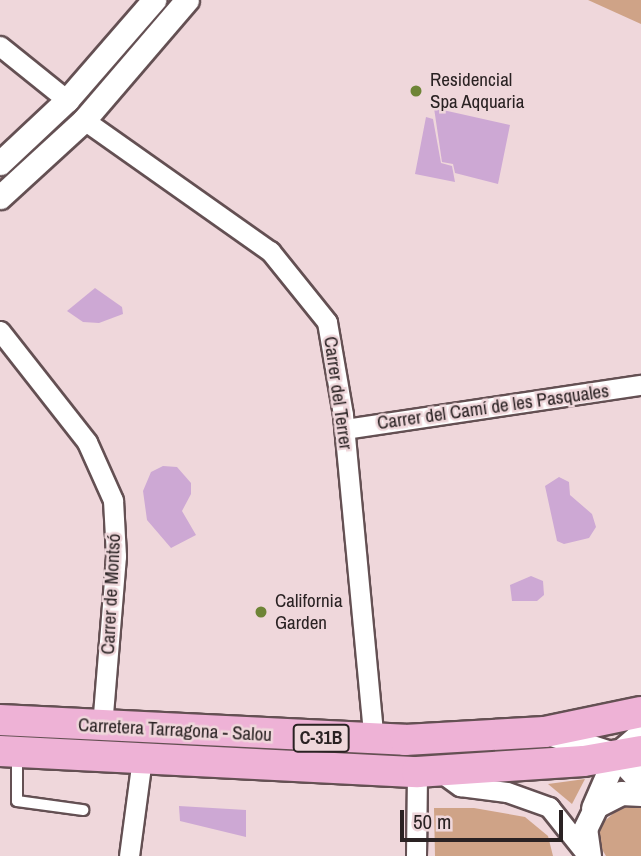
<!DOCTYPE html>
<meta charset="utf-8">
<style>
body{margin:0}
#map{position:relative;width:641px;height:856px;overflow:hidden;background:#efd7db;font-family:"Archivo Narrow",sans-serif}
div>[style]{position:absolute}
.green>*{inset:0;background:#cfa387}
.water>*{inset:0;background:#cda8d4}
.roads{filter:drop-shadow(2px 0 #645053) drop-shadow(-2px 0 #645053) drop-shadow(0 2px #645053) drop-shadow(0 -2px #645053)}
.service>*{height:10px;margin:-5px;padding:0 5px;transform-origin:5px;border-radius:5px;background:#fff}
.minor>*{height:19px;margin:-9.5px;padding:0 9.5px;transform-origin:9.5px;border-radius:9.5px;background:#fff}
.tertiary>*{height:23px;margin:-11.5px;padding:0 11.5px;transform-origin:11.5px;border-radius:11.5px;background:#fff}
.primary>*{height:30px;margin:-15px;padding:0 15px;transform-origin:15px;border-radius:15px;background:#eeb2d6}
.dots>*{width:19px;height:19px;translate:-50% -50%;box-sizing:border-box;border:4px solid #efd7db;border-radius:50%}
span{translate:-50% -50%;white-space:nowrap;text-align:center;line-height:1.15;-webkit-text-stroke:5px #efd7db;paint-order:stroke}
.shield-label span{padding:2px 5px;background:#efd7db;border:2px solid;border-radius:5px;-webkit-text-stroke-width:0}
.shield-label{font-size:18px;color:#2a2223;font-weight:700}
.poi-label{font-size:19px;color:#2a2223}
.left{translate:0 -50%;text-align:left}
.street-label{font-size:19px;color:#2a2223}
.scale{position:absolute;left:400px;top:810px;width:163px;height:32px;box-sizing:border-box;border:4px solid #2a2223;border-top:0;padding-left:9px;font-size:21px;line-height:24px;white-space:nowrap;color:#2a2223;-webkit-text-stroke:5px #efd7db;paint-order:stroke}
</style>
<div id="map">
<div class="green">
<i style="clip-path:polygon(588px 0,641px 0,641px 24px)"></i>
<i style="clip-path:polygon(585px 779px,572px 804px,548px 784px)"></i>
<i style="clip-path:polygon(623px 805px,641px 806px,641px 856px,606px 856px,600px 846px,600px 825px)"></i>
<i style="clip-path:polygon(434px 808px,474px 808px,525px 817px,548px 836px,553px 856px,435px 856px)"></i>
</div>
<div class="water">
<i style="clip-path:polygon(434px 108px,510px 125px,498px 184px,455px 173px,453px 164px,442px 162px)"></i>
<i style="clip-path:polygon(426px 117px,433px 119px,441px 163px,452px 166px,455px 182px,415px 174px)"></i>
<i style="clip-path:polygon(95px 288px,122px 307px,123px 314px,99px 323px,83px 322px,67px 311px)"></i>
<i style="clip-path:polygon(163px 466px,177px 467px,191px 483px,191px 494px,182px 511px,196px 535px,171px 548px,147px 520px,143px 491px,151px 472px)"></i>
<i style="clip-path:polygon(559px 477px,569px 482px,570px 495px,592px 514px,596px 527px,589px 538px,564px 544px,557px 541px,545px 486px)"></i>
<i style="clip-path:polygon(531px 576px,543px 581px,544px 595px,537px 601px,512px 601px,510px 585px)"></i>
<i style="clip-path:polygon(179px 806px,246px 810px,246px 837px,180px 821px)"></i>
</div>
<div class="roads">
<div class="service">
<i style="left:17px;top:756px;width:45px;rotate:90deg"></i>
<i style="left:17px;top:801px;width:67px;rotate:7.8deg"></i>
</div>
<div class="minor">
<i style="left:0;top:46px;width:86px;rotate:38.9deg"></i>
<i style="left:84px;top:120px;width:228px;rotate:35.2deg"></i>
<i style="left:270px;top:251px;width:91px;rotate:51.2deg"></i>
<i style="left:327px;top:322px;width:94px;rotate:80.2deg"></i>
<i style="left:343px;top:415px;width:326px;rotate:84.6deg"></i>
<i style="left:0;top:331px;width:141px;rotate:51.9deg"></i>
<i style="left:87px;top:442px;width:64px;rotate:65.9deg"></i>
<i style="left:113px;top:500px;width:56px;rotate:86.9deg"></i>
<i style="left:116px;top:556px;width:170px;rotate:94.7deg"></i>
<i style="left:345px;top:429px;width:299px;rotate:-8.5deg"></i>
<i style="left:439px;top:771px;width:26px;rotate:36deg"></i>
<i style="left:460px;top:786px;width:47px;rotate:7.3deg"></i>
<i style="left:507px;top:792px;width:45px;rotate:19.7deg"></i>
<i style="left:549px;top:807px;width:63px;rotate:51.5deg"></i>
<i style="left:129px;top:856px;width:98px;rotate:-82.4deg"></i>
<i style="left:416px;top:856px;width:84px;rotate:-89.3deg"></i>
</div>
<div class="tertiary">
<i style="left:0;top:163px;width:92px;rotate:-43.2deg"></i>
<i style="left:67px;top:100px;width:133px;rotate:-49deg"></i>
<i style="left:0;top:197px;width:114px;rotate:-42.5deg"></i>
<i style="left:84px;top:120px;width:158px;rotate:-49.4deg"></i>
<i style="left:545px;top:732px;width:75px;rotate:17.9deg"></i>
<i style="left:616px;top:755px;width:37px;rotate:47deg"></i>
<i style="left:593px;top:808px;width:58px;rotate:-66.5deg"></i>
<i style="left:616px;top:755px;width:33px;rotate:-41deg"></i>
<i style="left:589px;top:856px;width:27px;rotate:-98deg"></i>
<i style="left:585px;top:829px;width:25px;rotate:-64deg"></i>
<i style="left:596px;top:806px;width:28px;rotate:-27deg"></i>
<i style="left:621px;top:793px;width:20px;rotate:3deg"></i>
</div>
<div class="primary">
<i style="left:0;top:720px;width:405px;rotate:2.8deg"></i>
<i style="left:405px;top:740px;width:140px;rotate:-3.3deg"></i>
<i style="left:545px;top:732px;width:98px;rotate:-11.8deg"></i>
<i style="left:0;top:751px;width:418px;rotate:2.9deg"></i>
<i style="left:417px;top:772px;width:167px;rotate:-3.8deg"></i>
<i style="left:584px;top:761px;width:58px;rotate:-10deg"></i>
</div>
</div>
<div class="dots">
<i style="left:416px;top:91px;background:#6e8436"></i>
<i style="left:261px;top:612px;background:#6e8436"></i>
</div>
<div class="shield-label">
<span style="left:321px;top:738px">C-31B</span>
</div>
<div class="poi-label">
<span class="left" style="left:430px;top:91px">Residencial<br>Spa Aqquaria</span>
<span class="left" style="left:275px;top:612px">California<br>Garden</span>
</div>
<div class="street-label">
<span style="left:338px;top:393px;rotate:82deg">Carrer del Terrer</span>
<span style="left:493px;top:407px;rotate:-8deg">Carrer del Camí de les Pasquales</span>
<span style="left:111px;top:594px;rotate:-87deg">Carrer de Montsó</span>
<span style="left:175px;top:730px;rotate:3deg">Carretera Tarragona - Salou</span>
</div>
<div class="scale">50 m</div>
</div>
